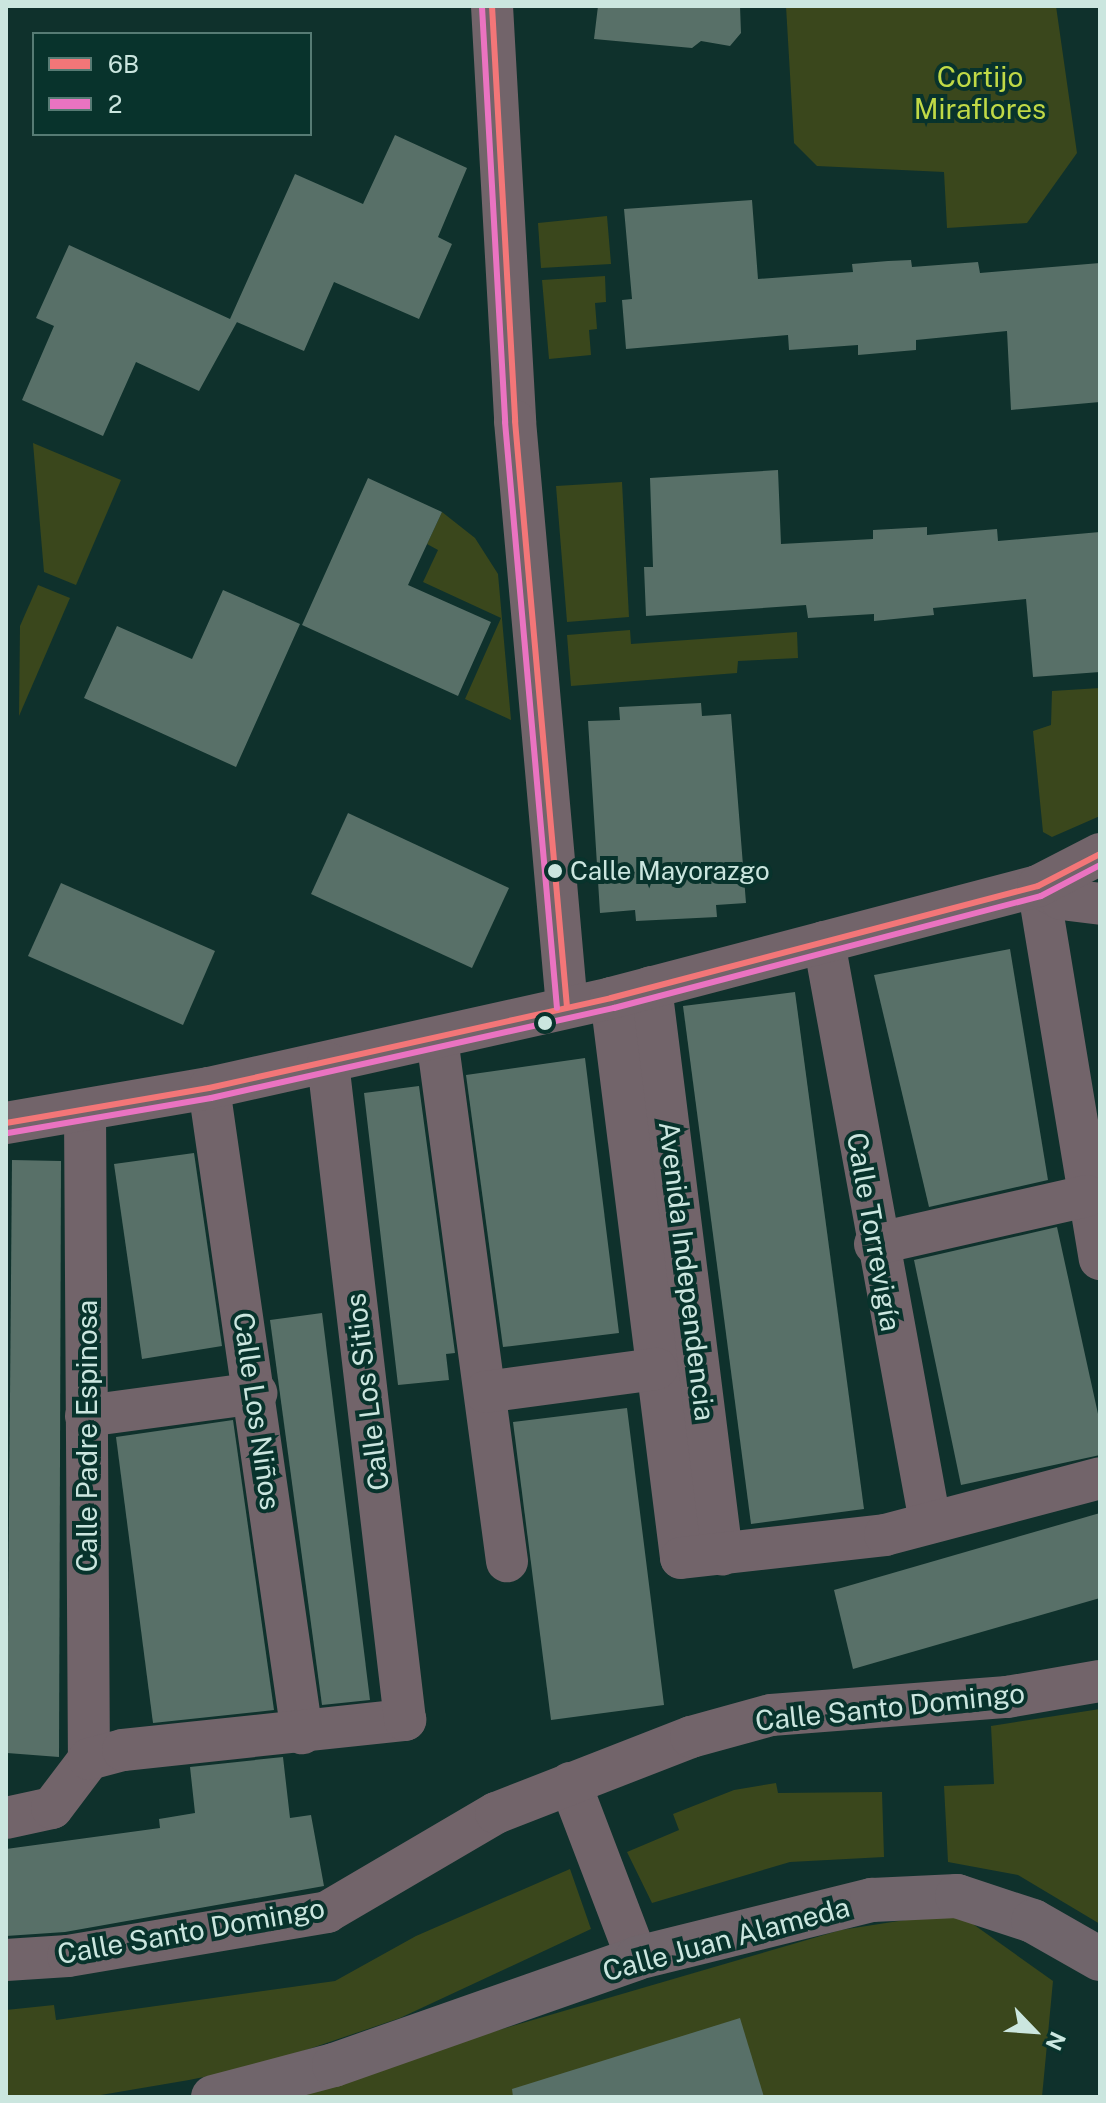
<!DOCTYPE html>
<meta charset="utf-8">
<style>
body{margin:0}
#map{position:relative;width:1106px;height:2103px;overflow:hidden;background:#0f312c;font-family:"Public Sans",sans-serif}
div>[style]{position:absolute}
.green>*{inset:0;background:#3a471c}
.building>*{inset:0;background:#587068}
.street>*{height:42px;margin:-21px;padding:0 21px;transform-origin:21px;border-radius:21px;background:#72646a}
.secondary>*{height:44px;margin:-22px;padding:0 22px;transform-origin:22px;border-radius:22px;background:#70656b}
.bus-1>*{height:6px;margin:-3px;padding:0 3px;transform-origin:3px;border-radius:3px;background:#f37678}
.bus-2>*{height:6px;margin:-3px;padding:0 3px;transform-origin:3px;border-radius:3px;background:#ea73c1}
.dots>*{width:22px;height:22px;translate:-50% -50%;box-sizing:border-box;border:4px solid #08332c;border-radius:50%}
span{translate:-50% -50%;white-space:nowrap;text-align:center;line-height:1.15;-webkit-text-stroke:8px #08332c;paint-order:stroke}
.bus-label{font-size:26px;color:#cbe6df}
.left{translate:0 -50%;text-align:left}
.park-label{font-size:28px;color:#c0d946}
.street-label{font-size:28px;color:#cbe6df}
.frame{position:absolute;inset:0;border:8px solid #cbe6df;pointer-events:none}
.legend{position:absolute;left:32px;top:32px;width:280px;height:104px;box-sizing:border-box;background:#08332c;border:2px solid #567b74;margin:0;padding:10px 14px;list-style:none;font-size:24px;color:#cbe6df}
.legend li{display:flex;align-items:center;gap:16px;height:40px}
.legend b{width:40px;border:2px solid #567b74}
.north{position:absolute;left:994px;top:1991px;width:80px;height:80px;-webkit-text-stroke:6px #08332c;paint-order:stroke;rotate:115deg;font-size:22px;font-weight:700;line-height:32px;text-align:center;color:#cbe6df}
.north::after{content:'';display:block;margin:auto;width:28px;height:36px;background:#cbe6df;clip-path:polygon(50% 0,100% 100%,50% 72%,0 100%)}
</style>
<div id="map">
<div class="green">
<i style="clip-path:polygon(786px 6px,1056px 6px,1077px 153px,1027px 223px,947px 228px,944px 172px,817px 166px,794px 143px)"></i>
<i style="clip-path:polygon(607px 216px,611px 264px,541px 268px,538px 223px)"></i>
<i style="clip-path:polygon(605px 276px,606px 302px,595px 303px,597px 329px,589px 330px,591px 355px,549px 359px,542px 280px)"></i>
<i style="clip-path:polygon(33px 443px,121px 480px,76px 585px,44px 572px)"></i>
<i style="clip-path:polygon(622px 482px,629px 617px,567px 622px,556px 486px)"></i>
<i style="clip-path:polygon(442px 512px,475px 538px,498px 574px,511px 720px,465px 699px,501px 618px,423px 582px,438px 550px,427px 544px)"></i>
<i style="clip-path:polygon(38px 585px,70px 598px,19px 716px,20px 626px)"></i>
<i style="clip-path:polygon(630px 630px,631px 644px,797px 632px,798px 658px,738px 661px,737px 673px,571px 686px,567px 635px)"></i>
<i style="clip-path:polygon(1100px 688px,1100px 816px,1052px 837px,1043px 832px,1033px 731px,1051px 725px,1052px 691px)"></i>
<i style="clip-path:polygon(1100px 1709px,1100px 1924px,1018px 1875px,948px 1862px,944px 1786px,994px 1784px,991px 1726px)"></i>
<i style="clip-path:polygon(776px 1783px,778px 1793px,882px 1792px,884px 1857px,790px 1862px,652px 1903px,627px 1852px,679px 1830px,673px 1814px,734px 1790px)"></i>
<i style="clip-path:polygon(570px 1869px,591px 1929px,400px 2018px,259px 2066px,189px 2080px,89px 2097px,6px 2097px,6px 2010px,54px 2005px,56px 2020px,335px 1981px,416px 1936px)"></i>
<i style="clip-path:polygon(956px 1912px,1053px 1981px,1042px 2097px,269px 2097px,841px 1930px)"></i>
</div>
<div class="building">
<i style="clip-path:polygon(598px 6px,740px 6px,741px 33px,730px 46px,701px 41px,692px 48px,594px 39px)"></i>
<i style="clip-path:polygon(395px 135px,467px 168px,438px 237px,452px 244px,419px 319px,334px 282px,304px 351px,232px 320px,237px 322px,199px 391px,136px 362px,103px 436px,22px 400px,54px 326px,36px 318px,69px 245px,230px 319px,295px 174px,363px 204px)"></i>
<i style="clip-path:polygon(752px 200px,758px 279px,853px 272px,852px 264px,888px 261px,911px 260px,912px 267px,978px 262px,980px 273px,1100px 263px,1100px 402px,1011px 410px,1007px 331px,916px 340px,916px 350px,858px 355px,858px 345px,789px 350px,788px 335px,626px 349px,622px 300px,632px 299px,624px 209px)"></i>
<i style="clip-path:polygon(778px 470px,781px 544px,873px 539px,873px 530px,927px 527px,927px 535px,997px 529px,998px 541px,1100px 532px,1100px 672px,1033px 677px,1026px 599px,933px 608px,934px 615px,874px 621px,874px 614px,808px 618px,806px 605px,646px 616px,644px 567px,653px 567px,650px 478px)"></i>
<i style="clip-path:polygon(368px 478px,442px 512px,408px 585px,491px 622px,458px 696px,302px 625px)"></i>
<i style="clip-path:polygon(223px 590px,300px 624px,236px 767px,84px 698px,117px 626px,192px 659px)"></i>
<i style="clip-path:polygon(701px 703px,702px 716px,731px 714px,746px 903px,716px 905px,717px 917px,636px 921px,635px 910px,600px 913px,588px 721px,620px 720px,619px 707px)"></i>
<i style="clip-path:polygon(348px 813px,509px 888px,472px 968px,311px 894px)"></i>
<i style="clip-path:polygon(61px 883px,215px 951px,183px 1025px,28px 956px)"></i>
<i style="clip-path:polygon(1010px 949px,1048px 1180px,929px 1207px,874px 975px)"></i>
<i style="clip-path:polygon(795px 992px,864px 1509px,751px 1524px,683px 1006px)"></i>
<i style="clip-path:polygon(585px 1058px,619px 1333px,503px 1347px,466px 1075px)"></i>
<i style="clip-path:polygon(419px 1086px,455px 1353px,446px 1354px,449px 1380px,398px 1385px,364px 1093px)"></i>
<i style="clip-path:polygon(194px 1153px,222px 1346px,142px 1359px,114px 1164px)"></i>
<i style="clip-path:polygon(12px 1160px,61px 1161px,59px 1757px,7px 1753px)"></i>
<i style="clip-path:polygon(1057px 1227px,1100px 1423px,1100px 1455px,961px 1485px,914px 1260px)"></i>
<i style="clip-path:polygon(322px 1313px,370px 1700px,322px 1705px,270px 1320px)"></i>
<i style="clip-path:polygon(627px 1408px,664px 1705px,551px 1720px,513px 1422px)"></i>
<i style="clip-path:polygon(233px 1420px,274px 1710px,153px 1723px,116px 1437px)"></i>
<i style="clip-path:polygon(1100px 1513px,1100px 1598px,853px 1669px,834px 1590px)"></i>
<i style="clip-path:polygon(283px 1757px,290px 1818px,311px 1815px,324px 1886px,65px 1932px,6px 1936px,6px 1849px,160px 1828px,159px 1819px,195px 1813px,190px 1767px)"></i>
<i style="clip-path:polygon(740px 2018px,764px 2097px,513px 2097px,512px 2089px)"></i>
</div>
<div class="street">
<i style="left:492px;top:6px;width:416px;rotate:86.8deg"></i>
<i style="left:515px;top:421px;width:588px;rotate:84.93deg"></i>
<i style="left:1038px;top:886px;width:378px;rotate:80.6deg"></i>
<i style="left:1038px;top:886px;width:26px;rotate:29deg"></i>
<i style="left:1061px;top:899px;width:39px;rotate:7deg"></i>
<i style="left:824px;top:942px;width:590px;rotate:79.64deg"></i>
<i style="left:651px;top:987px;width:572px;rotate:82.87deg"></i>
<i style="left:611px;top:998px;width:564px;rotate:82.87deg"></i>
<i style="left:681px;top:1558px;width:205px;rotate:-6.4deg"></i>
<i style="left:885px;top:1535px;width:222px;rotate:-14.8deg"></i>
<i style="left:437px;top:1038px;width:528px;rotate:82.38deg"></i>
<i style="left:209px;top:1088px;width:652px;rotate:81.8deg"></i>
<i style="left:85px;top:1112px;width:647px;rotate:89.65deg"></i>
<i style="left:6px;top:1123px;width:206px;rotate:-9.8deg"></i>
<i style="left:209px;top:1088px;width:412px;rotate:-12.6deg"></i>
<i style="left:611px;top:998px;width:441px;rotate:-14.7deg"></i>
<i style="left:1038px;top:886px;width:70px;rotate:-27.3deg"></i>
<i style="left:875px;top:1244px;width:217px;rotate:-12.8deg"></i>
<i style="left:485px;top:1392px;width:173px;rotate:-7.7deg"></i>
<i style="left:86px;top:1416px;width:172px;rotate:-7.7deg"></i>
<i style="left:570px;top:1783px;width:187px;rotate:69.1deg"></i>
<i style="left:6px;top:1818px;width:47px;rotate:-12.3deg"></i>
<i style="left:52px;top:1808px;width:61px;rotate:-52.9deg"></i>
<i style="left:89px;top:1759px;width:35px;rotate:-15deg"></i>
<i style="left:123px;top:1750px;width:284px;rotate:-6.1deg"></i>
<i style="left:405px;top:1720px;width:661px;rotate:-96.68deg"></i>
<i style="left:6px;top:1960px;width:62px;rotate:-3.7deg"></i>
<i style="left:68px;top:1956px;width:263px;rotate:-9.6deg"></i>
<i style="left:327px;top:1912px;width:196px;rotate:-30.4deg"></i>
<i style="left:496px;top:1813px;width:209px;rotate:-21.3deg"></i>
<i style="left:691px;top:1737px;width:83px;rotate:-15.4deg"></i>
<i style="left:771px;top:1715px;width:237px;rotate:-4.4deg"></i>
<i style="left:1007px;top:1697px;width:94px;rotate:-9.8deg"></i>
</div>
<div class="secondary">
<i style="left:213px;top:2097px;width:125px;rotate:-14.8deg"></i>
<i style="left:334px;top:2065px;width:321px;rotate:-19.4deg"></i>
<i style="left:637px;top:1958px;width:242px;rotate:-13.9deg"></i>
<i style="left:872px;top:1900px;width:85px;rotate:-2.7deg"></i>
<i style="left:957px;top:1896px;width:80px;rotate:18.2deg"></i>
<i style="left:1033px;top:1921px;width:77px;rotate:29.6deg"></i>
</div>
<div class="bus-1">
<i style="left:492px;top:6px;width:416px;rotate:86.8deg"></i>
<i style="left:515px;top:421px;width:588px;rotate:84.93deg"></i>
<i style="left:6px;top:1123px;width:206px;rotate:-9.8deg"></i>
<i style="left:209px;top:1088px;width:412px;rotate:-12.6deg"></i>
<i style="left:611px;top:998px;width:441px;rotate:-14.7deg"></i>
<i style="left:1038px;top:886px;width:70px;rotate:-27.3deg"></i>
</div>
<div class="bus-2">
<i style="left:482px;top:7px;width:416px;rotate:86.8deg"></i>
<i style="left:505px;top:422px;width:588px;rotate:84.93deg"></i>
<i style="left:8px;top:1133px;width:206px;rotate:-9.8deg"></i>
<i style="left:211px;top:1098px;width:413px;rotate:-12.6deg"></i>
<i style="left:614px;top:1008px;width:441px;rotate:-14.7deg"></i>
<i style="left:1041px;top:896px;width:67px;rotate:-27.7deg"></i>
</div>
<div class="dots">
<i style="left:555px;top:871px;background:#cbe6df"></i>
<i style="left:545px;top:1023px;background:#cbe6df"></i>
</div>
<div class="bus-label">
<span class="left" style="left:570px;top:871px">Calle Mayorazgo</span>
</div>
<div class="park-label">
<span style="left:980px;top:93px">Cortijo<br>Miraflores</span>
</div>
<div class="street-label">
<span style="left:874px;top:1232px;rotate:80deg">Calle Torrevigía</span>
<span style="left:687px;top:1271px;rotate:83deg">Avenida Independencia</span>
<span style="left:367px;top:1392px;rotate:-97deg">Calle Los Sitios</span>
<span style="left:257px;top:1411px;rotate:82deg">Calle Los Niños</span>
<span style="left:87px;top:1436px;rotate:-90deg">Calle Padre Espinosa</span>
<span style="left:890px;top:1707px;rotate:-6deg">Calle Santo Domingo</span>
<span style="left:191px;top:1931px;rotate:-10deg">Calle Santo Domingo</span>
<span style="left:726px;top:1939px;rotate:-15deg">Calle Juan Alameda</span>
</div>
<div class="frame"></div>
<ul class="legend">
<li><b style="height:10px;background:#f37678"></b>6B</li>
<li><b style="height:10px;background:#ea73c1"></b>2</li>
</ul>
<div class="north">N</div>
</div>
